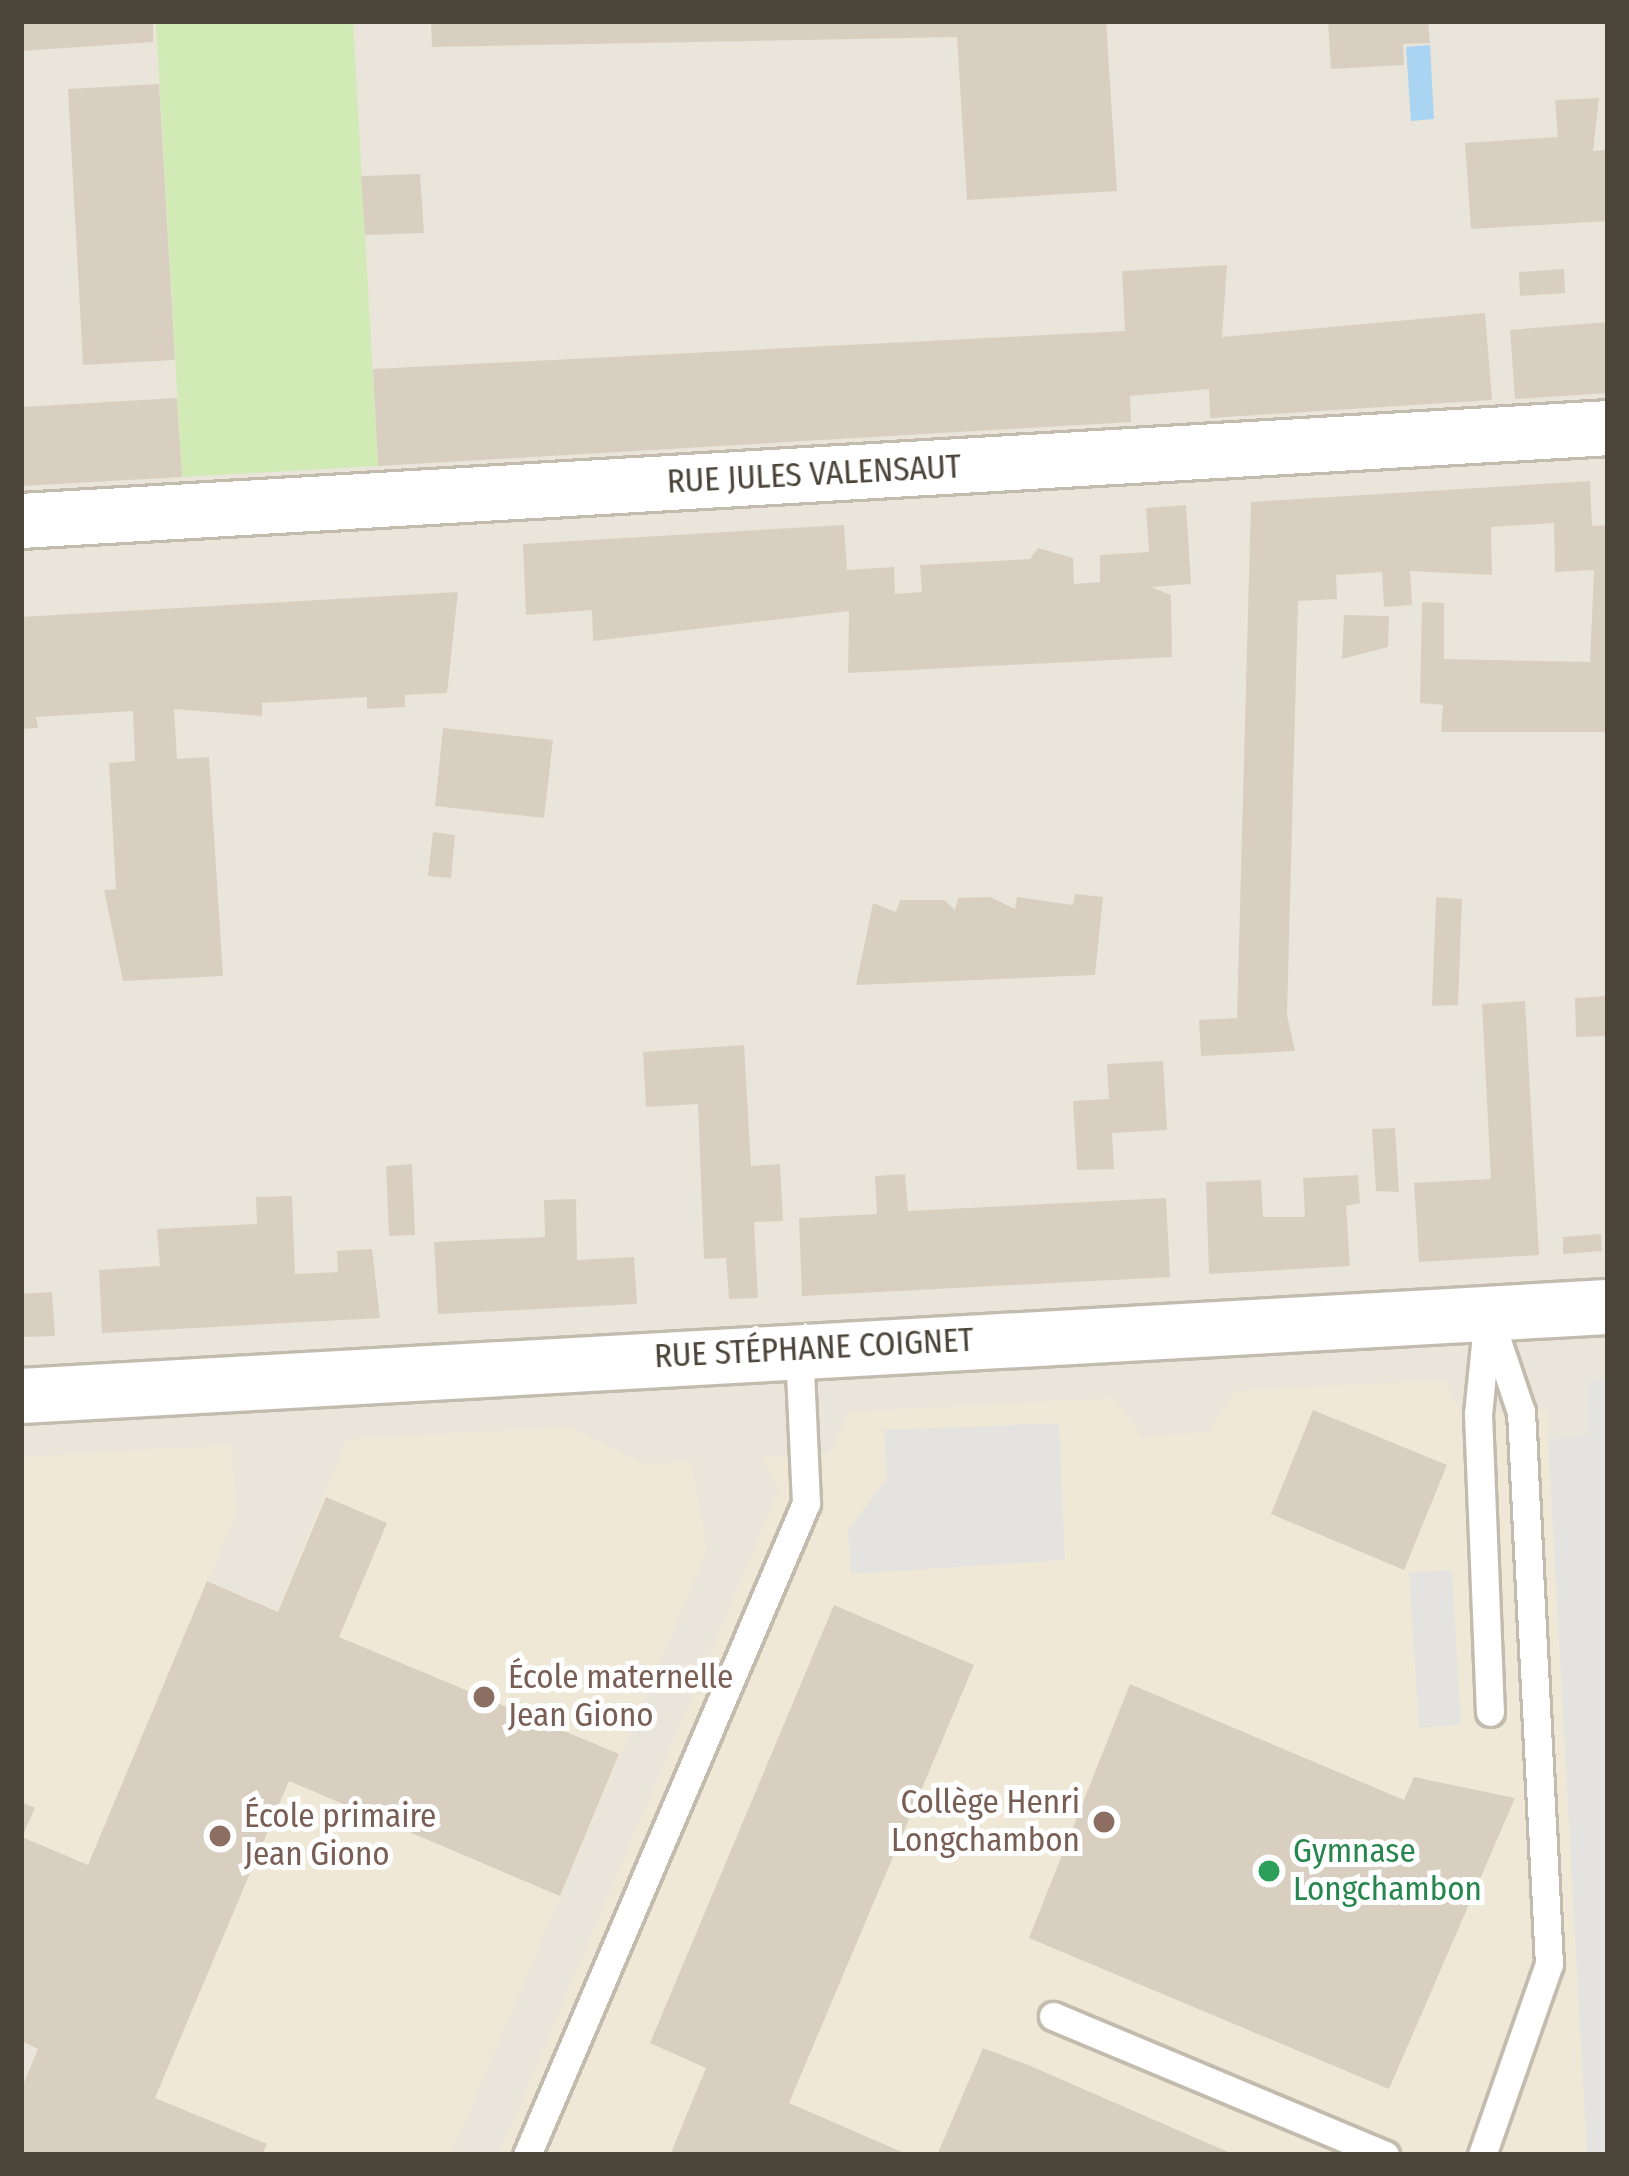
<!DOCTYPE html>
<meta charset="utf-8">
<style>
body{margin:0}
#map{position:relative;width:1629px;height:2176px;overflow:hidden;background:#f6f3ec;font-family:"Fira Sans Condensed",sans-serif}
div>[style]{position:absolute}
.residential>*{inset:0;background:#eae5da}
.education>*{inset:0;background:#efe8d6}
.green>*{inset:0;background:#d2eab5}
.parking>*{inset:0;background:#e5e3e0}
.water>*{inset:0;background:#a9d4f2}
.building>*{inset:0;background:#d8cfc1}
.roads{filter:drop-shadow(3px 0 #c2bbae) drop-shadow(-3px 0 #c2bbae) drop-shadow(0 3px #c2bbae) drop-shadow(0 -3px #c2bbae)}
.lane>*{height:27px;margin:-13.5px;padding:0 13.5px;transform-origin:13.5px;border-radius:13.5px;background:#fff}
.street>*{height:54px;margin:-27px;padding:0 27px;transform-origin:27px;border-radius:27px;background:#fff}
.dots>*{width:33px;height:33px;translate:-50% -50%;box-sizing:border-box;border:6px solid #fff;border-radius:50%}
span{translate:-50% -50%;white-space:nowrap;text-align:center;line-height:1.15;-webkit-text-stroke:10px #fff;paint-order:stroke}
.street-label{font-size:33px;color:#4b4439}
.education-label{font-size:33px;color:#785e54}
.left{translate:0 -50%;text-align:left}
.right{translate:-100% -50%;text-align:right}
.leisure-label{font-size:33px;color:#27864d}
.frame{position:absolute;inset:0;border:24px solid #4b4439;pointer-events:none}
</style>
<div id="map">
<div class="residential">
<i style="clip-path:polygon(21px 21px,1608px 21px,1608px 2155px,21px 2155px)"></i>
</div>
<div class="education">
<i style="clip-path:polygon(1444px 1380px,1461px 1414px,1547px 1410px,1587px 2155px,499px 2155px,779px 1489px,761px 1458px,830px 1454px,849px 1412px,1114px 1398px,1142px 1437px,1209px 1432px,1236px 1391px)"></i>
<i style="clip-path:polygon(570px 1427px,643px 1463px,692px 1462px,707px 1550px,451px 2155px,21px 2155px,21px 2090px,38px 2049px,21px 2041px,21px 1457px,231px 1445px,237px 1511px,208px 1581px,277px 1611px,347px 1439px)"></i>
</div>
<div class="green">
<i style="clip-path:polygon(156px 21px,353px 21px,378px 466px,182px 477px)"></i>
</div>
<div class="parking">
<i style="clip-path:polygon(1608px 1380px,1608px 2155px,1587px 2155px,1548px 1438px,1589px 1436px,1587px 1381px)"></i>
<i style="clip-path:polygon(1059px 1423px,1065px 1560px,851px 1574px,848px 1531px,887px 1478px,884px 1430px)"></i>
<i style="clip-path:polygon(1452px 1570px,1461px 1725px,1419px 1728px,1409px 1572px)"></i>
</div>
<div class="water">
<i style="clip-path:polygon(1430px 45px,1434px 119px,1411px 121px,1406px 47px)"></i>
</div>
<div class="building">
<i style="clip-path:polygon(21px 21px,153px 21px,153px 42px,21px 51px)"></i>
<i style="clip-path:polygon(431px 21px,1106px 21px,1117px 191px,967px 200px,957px 37px,432px 47px)"></i>
<i style="clip-path:polygon(1328px 21px,1428px 21px,1430px 43px,1403px 44px,1404px 65px,1331px 69px)"></i>
<i style="clip-path:polygon(159px 84px,175px 360px,83px 365px,68px 89px)"></i>
<i style="clip-path:polygon(1599px 98px,1593px 151px,1608px 150px,1608px 221px,1471px 229px,1465px 143px,1558px 137px,1555px 100px)"></i>
<i style="clip-path:polygon(420px 174px,424px 233px,365px 235px,361px 176px)"></i>
<i style="clip-path:polygon(1227px 265px,1222px 337px,1485px 313px,1492px 400px,1210px 418px,1209px 389px,1130px 396px,1131px 422px,378px 466px,373px 369px,1125px 331px,1122px 271px)"></i>
<i style="clip-path:polygon(1564px 269px,1565px 293px,1520px 296px,1519px 272px)"></i>
<i style="clip-path:polygon(1608px 322px,1608px 393px,1515px 399px,1510px 330px)"></i>
<i style="clip-path:polygon(177px 398px,182px 477px,21px 486px,21px 407px)"></i>
<i style="clip-path:polygon(1590px 481px,1592px 526px,1608px 525px,1608px 732px,1441px 732px,1443px 705px,1420px 703px,1422px 602px,1444px 603px,1444px 659px,1590px 662px,1594px 570px,1555px 572px,1554px 523px,1491px 527px,1492px 575px,1410px 571px,1412px 605px,1384px 607px,1382px 572px,1336px 575px,1337px 599px,1298px 601px,1287px 1015px,1295px 1051px,1201px 1056px,1199px 1020px,1237px 1018px,1251px 502px)"></i>
<i style="clip-path:polygon(1186px 505px,1191px 584px,1151px 587px,1171px 595px,1172px 657px,848px 673px,849px 611px,593px 641px,592px 610px,526px 615px,523px 544px,844px 525px,847px 570px,894px 567px,895px 594px,922px 592px,920px 565px,1030px 559px,1038px 548px,1073px 558px,1074px 584px,1100px 582px,1100px 555px,1149px 552px,1146px 508px)"></i>
<i style="clip-path:polygon(458px 592px,447px 693px,405px 695px,405px 707px,367px 709px,367px 697px,262px 703px,262px 716px,174px 709px,177px 759px,209px 757px,223px 976px,123px 981px,104px 890px,116px 889px,109px 763px,135px 761px,133px 711px,36px 717px,38px 728px,21px 729px,21px 617px)"></i>
<i style="clip-path:polygon(1344px 615px,1389px 616px,1388px 647px,1342px 659px)"></i>
<i style="clip-path:polygon(443px 728px,553px 740px,544px 818px,435px 806px)"></i>
<i style="clip-path:polygon(433px 832px,455px 835px,451px 878px,428px 876px)"></i>
<i style="clip-path:polygon(1075px 894px,1103px 897px,1095px 975px,856px 985px,873px 903px,896px 912px,900px 900px,944px 900px,955px 910px,958px 898px,990px 897px,1015px 909px,1017px 897px,1073px 905px)"></i>
<i style="clip-path:polygon(1436px 897px,1462px 899px,1458px 1005px,1432px 1006px)"></i>
<i style="clip-path:polygon(1608px 996px,1608px 1036px,1576px 1037px,1575px 998px)"></i>
<i style="clip-path:polygon(1525px 1001px,1539px 1255px,1419px 1262px,1414px 1183px,1491px 1179px,1482px 1004px)"></i>
<i style="clip-path:polygon(744px 1045px,751px 1166px,780px 1164px,783px 1221px,754px 1222px,758px 1298px,729px 1299px,726px 1258px,704px 1259px,698px 1104px,646px 1107px,643px 1052px)"></i>
<i style="clip-path:polygon(1163px 1061px,1167px 1130px,1112px 1133px,1114px 1169px,1077px 1170px,1073px 1101px,1109px 1099px,1107px 1064px)"></i>
<i style="clip-path:polygon(1395px 1128px,1399px 1192px,1376px 1191px,1372px 1129px)"></i>
<i style="clip-path:polygon(412px 1164px,415px 1235px,389px 1236px,386px 1166px)"></i>
<i style="clip-path:polygon(905px 1174px,908px 1211px,1166px 1198px,1170px 1277px,802px 1296px,799px 1218px,877px 1214px,875px 1176px)"></i>
<i style="clip-path:polygon(1358px 1175px,1360px 1203px,1346px 1206px,1350px 1266px,1209px 1274px,1206px 1182px,1261px 1180px,1263px 1217px,1305px 1217px,1303px 1178px)"></i>
<i style="clip-path:polygon(292px 1196px,295px 1274px,338px 1272px,337px 1251px,372px 1249px,380px 1318px,102px 1333px,99px 1270px,160px 1266px,157px 1229px,257px 1224px,256px 1197px)"></i>
<i style="clip-path:polygon(576px 1199px,577px 1260px,634px 1257px,637px 1304px,438px 1314px,434px 1242px,545px 1237px,544px 1200px)"></i>
<i style="clip-path:polygon(1601px 1234px,1602px 1251px,1563px 1254px,1563px 1237px)"></i>
<i style="clip-path:polygon(52px 1292px,55px 1336px,21px 1337px,21px 1294px)"></i>
<i style="clip-path:polygon(1313px 1410px,1447px 1465px,1404px 1570px,1271px 1514px)"></i>
<i style="clip-path:polygon(326px 1497px,387px 1523px,339px 1637px,619px 1754px,560px 1896px,289px 1781px,155px 2098px,267px 2144px,262px 2155px,21px 2155px,21px 2090px,38px 2049px,21px 2041px,21px 1802px,35px 1808px,22px 1837px,88px 1865px,207px 1581px,278px 1612px)"></i>
<i style="clip-path:polygon(834px 1605px,974px 1665px,789px 2103px,909px 2155px,670px 2155px,706px 2068px,650px 2043px)"></i>
<i style="clip-path:polygon(1130px 1684px,1404px 1800px,1414px 1777px,1515px 1798px,1389px 2089px,1029px 1938px)"></i>
<i style="clip-path:polygon(983px 2048px,1028px 2065px,1235px 2155px,937px 2155px)"></i>
</div>
<div class="roads">
<div class="lane">
<i style="left:1487px;top:1324px;width:90px;rotate:95.7deg"></i>
<i style="left:1478px;top:1414px;width:298px;rotate:87.7deg"></i>
<i style="left:1053px;top:2016px;width:360px;rotate:22.7deg"></i>
<i style="left:527px;top:2155px;width:709px;rotate:-66.83deg"></i>
<i style="left:806px;top:1503px;width:153px;rotate:-92.6deg"></i>
<i style="left:1482px;top:2155px;width:202px;rotate:-70.7deg"></i>
<i style="left:1549px;top:1964px;width:553px;rotate:-92.9deg"></i>
<i style="left:1521px;top:1412px;width:103px;rotate:-108.6deg"></i>
</div>
<div class="street">
<i style="left:21px;top:521px;width:1590px;rotate:-3.35deg"></i>
<i style="left:21px;top:1396px;width:1589px;rotate:-3.21deg"></i>
</div>
</div>
<div class="dots">
<i style="left:484px;top:1697px;background:#8d6e63"></i>
<i style="left:1104px;top:1822px;background:#8d6e63"></i>
<i style="left:220px;top:1836px;background:#8d6e63"></i>
<i style="left:1269px;top:1871px;background:#2e9e5b"></i>
</div>
<div class="street-label">
<span style="left:814px;top:475px;rotate:-3deg">RUE JULES VALENSAUT</span>
<span style="left:814px;top:1349px;rotate:-3deg">RUE STÉPHANE COIGNET</span>
</div>
<div class="education-label">
<span class="left" style="left:508px;top:1697px">École maternelle<br>Jean Giono</span>
<span class="right" style="left:1080px;top:1822px">Collège Henri<br>Longchambon</span>
<span class="left" style="left:244px;top:1836px">École primaire<br>Jean Giono</span>
</div>
<div class="leisure-label">
<span class="left" style="left:1293px;top:1871px">Gymnase<br>Longchambon</span>
</div>
<div class="frame"></div>
</div>
